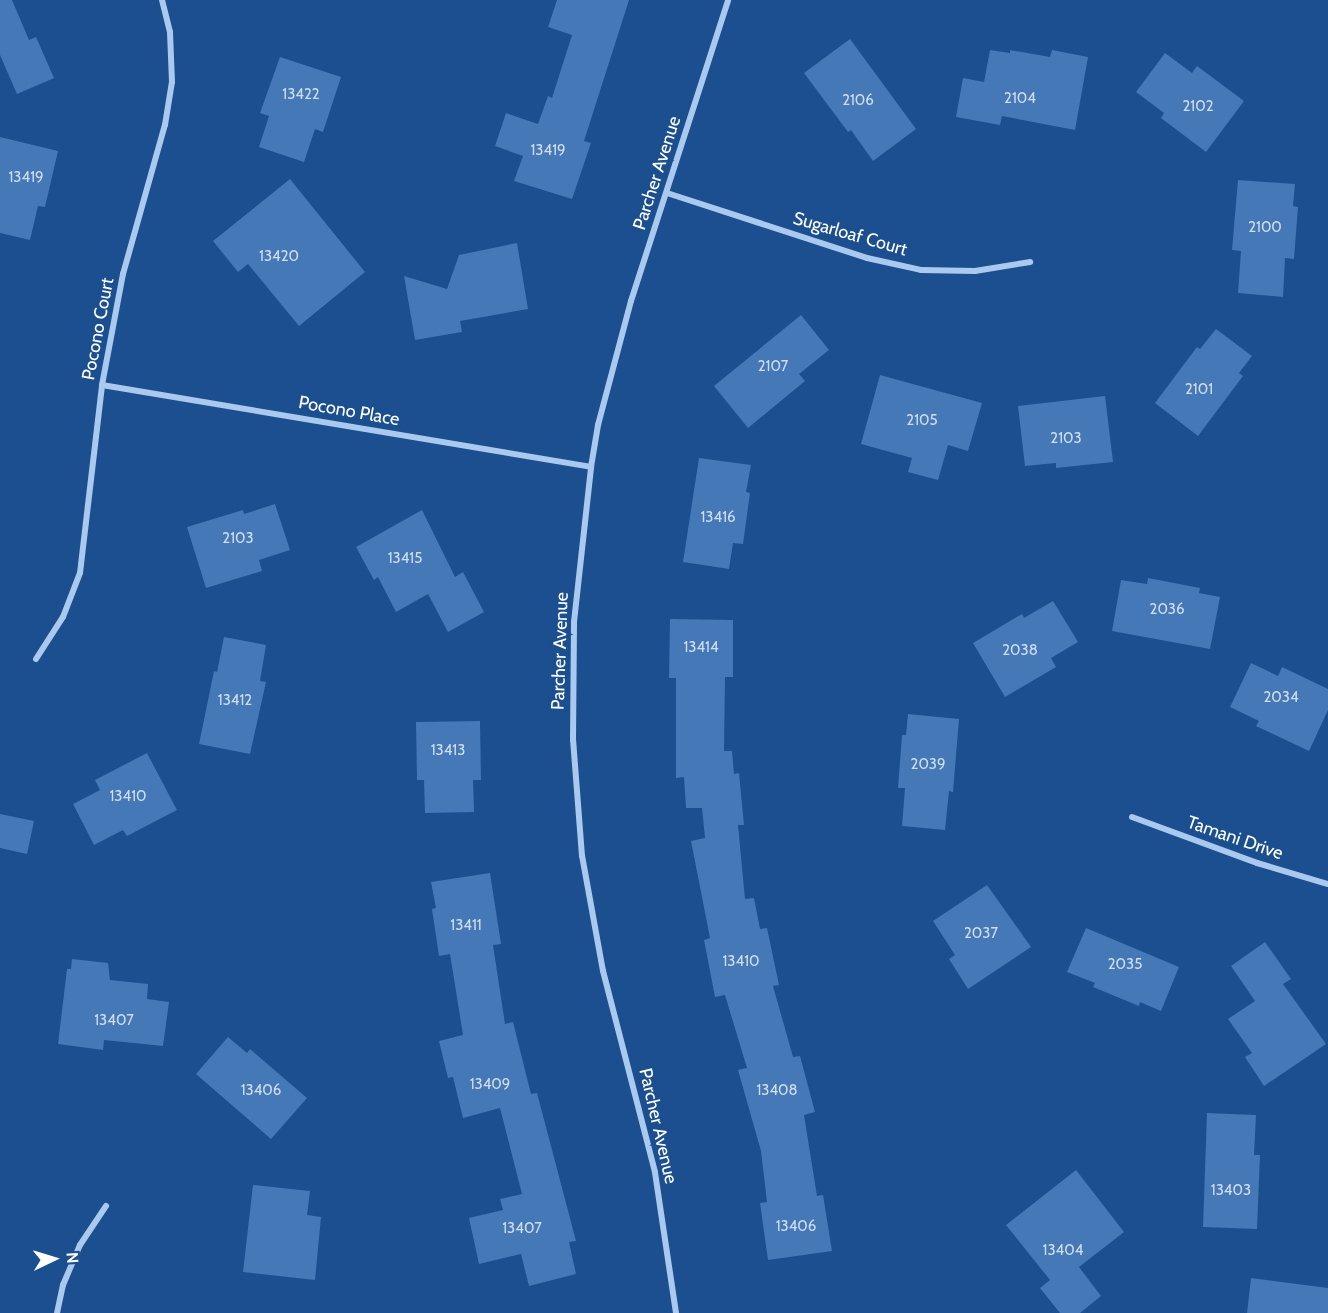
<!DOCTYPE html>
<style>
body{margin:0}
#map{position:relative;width:1328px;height:1313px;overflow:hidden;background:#1b4f8f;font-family:Cabin,sans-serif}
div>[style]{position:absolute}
.building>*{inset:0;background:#4478b7}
.minor>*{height:6px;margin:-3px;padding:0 3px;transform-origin:3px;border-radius:3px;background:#a9c9ee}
span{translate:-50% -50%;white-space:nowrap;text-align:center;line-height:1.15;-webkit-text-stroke:6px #1b4f8f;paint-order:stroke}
.number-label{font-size:15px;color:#d0dded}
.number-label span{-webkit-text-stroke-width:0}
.street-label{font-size:18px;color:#fff}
.north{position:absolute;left:24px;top:1229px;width:60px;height:60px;-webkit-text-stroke:4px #1b4f8f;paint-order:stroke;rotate:86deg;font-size:16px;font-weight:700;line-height:24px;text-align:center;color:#fff}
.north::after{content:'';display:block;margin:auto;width:21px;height:27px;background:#fff;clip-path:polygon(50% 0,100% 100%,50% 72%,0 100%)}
</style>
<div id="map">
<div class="building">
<i style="clip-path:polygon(0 0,12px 0,29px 40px,36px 37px,54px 78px,17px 94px,0 55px)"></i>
<i style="clip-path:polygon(557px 0,629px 0,584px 141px,591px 143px,572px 199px,514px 181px,523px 156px,495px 146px,506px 113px,538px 124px,548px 96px,552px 98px,572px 35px,548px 27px)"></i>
<i style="clip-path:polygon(850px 39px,916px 129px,873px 161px,851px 130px,848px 132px,804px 73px)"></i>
<i style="clip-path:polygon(990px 50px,1010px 53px,1010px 50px,1050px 57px,1052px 50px,1088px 57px,1075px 130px,1002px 116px,1000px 125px,956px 117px,963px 78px,984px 82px)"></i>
<i style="clip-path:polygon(1165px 53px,1192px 73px,1197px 66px,1244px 101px,1206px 152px,1161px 118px,1164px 113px,1136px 92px)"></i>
<i style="clip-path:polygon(280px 57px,341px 77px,323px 132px,315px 129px,304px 162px,259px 147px,269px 116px,260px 113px)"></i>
<i style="clip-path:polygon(0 137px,58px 151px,45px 207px,38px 206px,30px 240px,0 233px)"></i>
<i style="clip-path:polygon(290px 179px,365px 272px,299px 326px,248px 264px,238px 272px,213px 241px)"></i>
<i style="clip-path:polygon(1238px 180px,1295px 184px,1293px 206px,1298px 207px,1294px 259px,1285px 258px,1283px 297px,1238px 293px,1241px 251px,1232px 250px)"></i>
<i style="clip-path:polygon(517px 243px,528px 309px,460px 321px,462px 332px,415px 340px,404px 276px,447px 289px,459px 255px)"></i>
<i style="clip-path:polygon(801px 315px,829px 350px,799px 374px,805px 381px,748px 428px,714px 386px)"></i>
<i style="clip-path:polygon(1216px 329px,1252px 356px,1239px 373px,1243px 376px,1198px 436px,1155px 403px,1197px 347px,1200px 349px)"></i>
<i style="clip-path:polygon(880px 375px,982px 403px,968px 451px,948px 445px,938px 480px,908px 472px,912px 458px,861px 444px)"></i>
<i style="clip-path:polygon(1105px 396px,1113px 462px,1056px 468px,1056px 463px,1025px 466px,1018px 406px)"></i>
<i style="clip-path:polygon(699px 458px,751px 465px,746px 492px,750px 493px,743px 544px,733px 543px,729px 569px,683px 562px)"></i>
<i style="clip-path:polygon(275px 504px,290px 550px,259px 560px,262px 571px,206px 588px,187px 527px,243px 510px,244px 514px)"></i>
<i style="clip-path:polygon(422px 510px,455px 577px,463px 572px,484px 612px,448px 632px,428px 594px,396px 612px,378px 577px,374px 580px,356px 547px)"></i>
<i style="clip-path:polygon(1148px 578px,1200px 588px,1199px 593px,1220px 597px,1210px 649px,1112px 631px,1121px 580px,1147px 584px)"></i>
<i style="clip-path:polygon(1053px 601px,1078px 642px,1051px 658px,1056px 667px,1005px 697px,973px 643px,1022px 614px,1024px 618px)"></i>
<i style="clip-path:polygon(670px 619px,733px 620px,733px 677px,725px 677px,724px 751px,732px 751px,734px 774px,739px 773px,744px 825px,738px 825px,745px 899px,754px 898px,760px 929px,767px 928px,779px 985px,773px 986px,793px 1057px,800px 1056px,815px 1112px,804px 1115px,817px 1196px,823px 1195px,832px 1251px,768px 1260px,760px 1203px,767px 1202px,761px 1151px,738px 1070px,747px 1068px,725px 995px,715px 997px,704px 940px,710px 938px,691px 841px,705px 838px,702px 808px,686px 808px,684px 777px,676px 778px,676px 678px,669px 678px)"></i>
<i style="clip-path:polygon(224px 637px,266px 645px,260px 681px,266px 682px,250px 754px,199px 744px,214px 671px,217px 672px)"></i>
<i style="clip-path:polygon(1251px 663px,1278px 676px,1282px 667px,1328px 689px,1328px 710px,1309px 751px,1256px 726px,1259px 721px,1230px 707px)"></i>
<i style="clip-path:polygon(908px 714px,959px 719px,953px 792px,949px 791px,945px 830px,902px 826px,905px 788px,898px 788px,902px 735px,906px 735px)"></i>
<i style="clip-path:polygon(480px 721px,481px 780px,473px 780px,474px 812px,425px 813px,424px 780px,417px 780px,416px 722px)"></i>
<i style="clip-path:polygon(147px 753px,177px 810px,127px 836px,123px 830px,94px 845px,73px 804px,100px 790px,95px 780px)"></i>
<i style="clip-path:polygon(0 814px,34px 821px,27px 854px,0 848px)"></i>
<i style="clip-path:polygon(490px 873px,501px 944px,493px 945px,505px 1024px,513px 1022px,531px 1094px,537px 1093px,576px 1241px,569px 1242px,576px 1274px,529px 1286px,521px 1254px,479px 1264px,469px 1218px,503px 1210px,500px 1199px,522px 1194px,500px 1108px,463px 1118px,453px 1077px,448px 1078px,439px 1041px,463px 1035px,450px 954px,439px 956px,432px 909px,436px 908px,431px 882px)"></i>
<i style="clip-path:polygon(987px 885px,1031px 947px,968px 989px,949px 959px,955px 955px,933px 921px)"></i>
<i style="clip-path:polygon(1086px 928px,1179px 967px,1161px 1011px,1140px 1002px,1139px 1006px,1093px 987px,1095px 983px,1067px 972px)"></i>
<i style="clip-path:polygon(1265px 942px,1291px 979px,1283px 984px,1326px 1044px,1264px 1086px,1245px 1057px,1252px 1053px,1228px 1019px,1255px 1001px,1231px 966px)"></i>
<i style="clip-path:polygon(72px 959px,108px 963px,110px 980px,148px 984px,147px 999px,169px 1002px,163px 1046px,104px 1040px,103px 1050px,58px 1044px,67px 969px,71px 969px)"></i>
<i style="clip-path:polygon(228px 1037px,247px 1053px,250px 1049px,307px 1098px,271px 1139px,196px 1074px)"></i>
<i style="clip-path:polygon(1207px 1113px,1256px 1115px,1254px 1155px,1260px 1155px,1257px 1229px,1203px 1227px)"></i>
<i style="clip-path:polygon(1076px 1170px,1124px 1232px,1079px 1267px,1101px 1296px,1080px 1313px,1060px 1313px,1040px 1288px,1050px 1280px,1006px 1225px)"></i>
<i style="clip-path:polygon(253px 1185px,310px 1191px,307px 1215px,321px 1217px,315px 1280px,243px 1272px)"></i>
<i style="clip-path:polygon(1251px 1278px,1328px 1288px,1328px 1313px,1247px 1313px)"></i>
</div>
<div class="minor">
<i style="left:667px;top:193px;width:210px;rotate:18deg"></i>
<i style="left:867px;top:258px;width:55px;rotate:12.5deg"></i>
<i style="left:921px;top:270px;width:54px;rotate:1.1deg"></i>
<i style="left:975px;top:271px;width:56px;rotate:-9.3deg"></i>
<i style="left:102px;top:385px;width:496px;rotate:9.5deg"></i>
<i style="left:36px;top:659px;width:50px;rotate:-57.3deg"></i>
<i style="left:63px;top:617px;width:47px;rotate:-68.9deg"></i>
<i style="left:80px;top:573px;width:189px;rotate:-83.3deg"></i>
<i style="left:102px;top:385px;width:113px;rotate:-79.3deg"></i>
<i style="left:123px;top:274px;width:155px;rotate:-74.3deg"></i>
<i style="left:165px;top:125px;width:44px;rotate:-80.8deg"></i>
<i style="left:172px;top:82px;width:50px;rotate:-92.3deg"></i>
<i style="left:170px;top:32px;width:33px;rotate:-104deg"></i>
<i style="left:1132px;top:817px;width:133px;rotate:20.2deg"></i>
<i style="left:1257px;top:863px;width:74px;rotate:16.5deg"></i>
<i style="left:57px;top:1313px;width:29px;rotate:-78deg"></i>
<i style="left:63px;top:1285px;width:43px;rotate:-67deg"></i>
<i style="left:80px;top:1245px;width:47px;rotate:-56.3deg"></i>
<i style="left:676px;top:1313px;width:143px;rotate:-98.5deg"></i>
<i style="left:655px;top:1172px;width:208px;rotate:-104.5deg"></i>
<i style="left:603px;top:971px;width:117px;rotate:-100.3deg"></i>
<i style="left:582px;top:856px;width:116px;rotate:-94.4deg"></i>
<i style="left:573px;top:740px;width:118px;rotate:-89.5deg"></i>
<i style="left:574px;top:622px;width:156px;rotate:-83.7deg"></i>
<i style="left:591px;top:467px;width:43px;rotate:-80.5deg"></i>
<i style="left:598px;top:425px;width:128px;rotate:-75.1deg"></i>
<i style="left:631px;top:301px;width:316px;rotate:-72.1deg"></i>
</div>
<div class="number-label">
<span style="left:301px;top:95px">13422</span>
<span style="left:1020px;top:99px">2104</span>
<span style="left:858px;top:101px">2106</span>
<span style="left:1198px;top:107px">2102</span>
<span style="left:548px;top:151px">13419</span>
<span style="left:26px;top:178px">13419</span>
<span style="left:1265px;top:228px">2100</span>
<span style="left:279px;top:257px">13420</span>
<span style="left:773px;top:367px">2107</span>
<span style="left:1199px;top:390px">2101</span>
<span style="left:922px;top:421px">2105</span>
<span style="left:1066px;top:439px">2103</span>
<span style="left:718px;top:518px">13416</span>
<span style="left:238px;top:539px">2103</span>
<span style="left:405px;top:559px">13415</span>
<span style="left:1167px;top:610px">2036</span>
<span style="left:701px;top:648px">13414</span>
<span style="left:1020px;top:651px">2038</span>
<span style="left:1281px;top:698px">2034</span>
<span style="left:235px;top:701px">13412</span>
<span style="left:448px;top:751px">13413</span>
<span style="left:928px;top:765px">2039</span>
<span style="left:128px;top:797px">13410</span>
<span style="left:466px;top:926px">13411</span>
<span style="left:981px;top:934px">2037</span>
<span style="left:741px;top:962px">13410</span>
<span style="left:1125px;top:965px">2035</span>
<span style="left:114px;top:1021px">13407</span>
<span style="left:490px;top:1085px">13409</span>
<span style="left:261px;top:1091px">13406</span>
<span style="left:777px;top:1091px">13408</span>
<span style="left:1231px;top:1191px">13403</span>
<span style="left:796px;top:1227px">13406</span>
<span style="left:522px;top:1229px">13407</span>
<span style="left:1063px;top:1251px">13404</span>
</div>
<div class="street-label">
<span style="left:657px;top:173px;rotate:-72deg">Parcher Avenue</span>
<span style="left:850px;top:234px;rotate:16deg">Sugarloaf Court</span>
<span style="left:98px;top:329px;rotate:-79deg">Pocono Court</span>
<span style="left:349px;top:411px;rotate:10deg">Pocono Place</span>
<span style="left:560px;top:651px;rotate:-88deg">Parcher Avenue</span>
<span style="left:1235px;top:838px;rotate:19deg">Tamani Drive</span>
<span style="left:658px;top:1126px;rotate:77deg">Parcher Avenue</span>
</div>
<div class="north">N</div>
</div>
